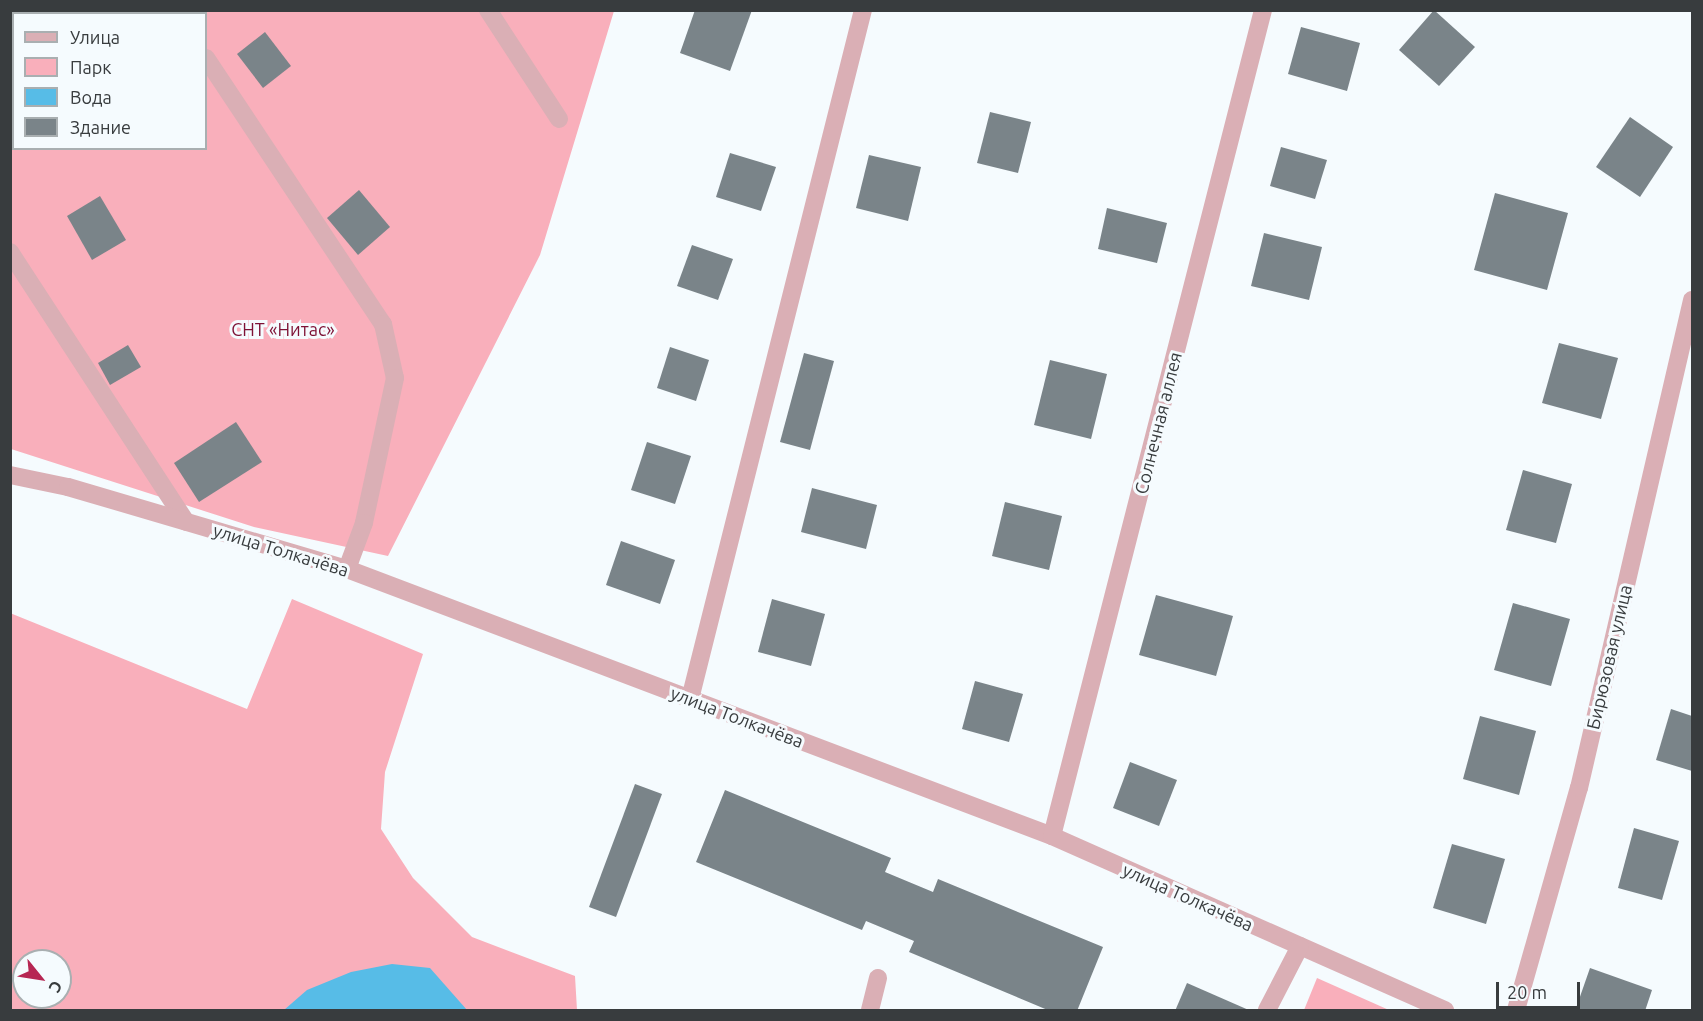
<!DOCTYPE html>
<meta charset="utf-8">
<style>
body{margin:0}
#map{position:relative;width:1703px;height:1021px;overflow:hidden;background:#f5fbfe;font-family:Ubuntu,sans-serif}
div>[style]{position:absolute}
.green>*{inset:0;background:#f9afbb}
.water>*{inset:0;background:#57bce7}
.building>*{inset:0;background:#7a8489}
.minor>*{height:18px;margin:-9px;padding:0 9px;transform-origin:9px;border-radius:9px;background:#daafb5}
span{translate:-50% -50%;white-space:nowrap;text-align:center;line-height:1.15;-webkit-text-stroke:6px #f5fbfe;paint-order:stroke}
.park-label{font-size:18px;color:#7e1135}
.street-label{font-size:18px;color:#383c3e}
.frame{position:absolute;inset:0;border:12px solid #383c3e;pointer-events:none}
.legend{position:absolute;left:12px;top:12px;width:195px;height:138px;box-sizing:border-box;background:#f5fbfe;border:2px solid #a9afb1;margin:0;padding:8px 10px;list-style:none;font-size:18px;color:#383c3e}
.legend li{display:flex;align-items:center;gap:12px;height:30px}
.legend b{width:30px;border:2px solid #a9afb1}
.north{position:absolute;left:12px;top:949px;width:60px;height:60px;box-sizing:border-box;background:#f5fbfe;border:2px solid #a9afb1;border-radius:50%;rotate:120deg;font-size:16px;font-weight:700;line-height:24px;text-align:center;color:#383c3e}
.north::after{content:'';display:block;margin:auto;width:21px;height:27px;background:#b62753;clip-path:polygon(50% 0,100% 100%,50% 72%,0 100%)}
.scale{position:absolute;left:1496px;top:982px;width:84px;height:27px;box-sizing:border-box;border:3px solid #383c3e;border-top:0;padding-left:8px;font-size:18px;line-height:21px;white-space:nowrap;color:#383c3e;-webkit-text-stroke:4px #f5fbfe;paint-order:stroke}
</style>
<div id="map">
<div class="green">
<i style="clip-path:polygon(evenodd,11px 11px,614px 11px,540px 255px,388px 556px,254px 527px,11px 449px,11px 11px,14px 14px,206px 14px,206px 148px,14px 148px,14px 14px)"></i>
<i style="clip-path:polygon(evenodd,292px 599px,423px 654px,385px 772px,381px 829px,413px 878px,472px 937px,575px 976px,577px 1010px,11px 1010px,10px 613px,247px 709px,292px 599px,24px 961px,60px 961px,60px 997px,24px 997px,24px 961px)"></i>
<i style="clip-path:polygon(1317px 978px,1389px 1010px,1304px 1010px)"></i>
</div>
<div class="water">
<i style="clip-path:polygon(392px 964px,430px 968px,467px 1010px,284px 1010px,307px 990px,351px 972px)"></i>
</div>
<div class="building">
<i style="clip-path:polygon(695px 10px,752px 10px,730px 71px,680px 53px)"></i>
<i style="clip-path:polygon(1434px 10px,1475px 47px,1439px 86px,1399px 50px)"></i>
<i style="clip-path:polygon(1301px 27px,1360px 43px,1347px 91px,1288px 74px)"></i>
<i style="clip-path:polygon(265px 32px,291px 66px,263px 88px,237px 54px)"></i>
<i style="clip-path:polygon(990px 112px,1031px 122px,1018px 173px,977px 163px)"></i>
<i style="clip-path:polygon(1630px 117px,1673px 147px,1640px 197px,1596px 167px)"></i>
<i style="clip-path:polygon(1281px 147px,1327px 160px,1315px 199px,1270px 186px)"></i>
<i style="clip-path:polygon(730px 153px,776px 167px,761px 211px,716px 197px)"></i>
<i style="clip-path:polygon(869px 155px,921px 167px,908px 221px,856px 208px)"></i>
<i style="clip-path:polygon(359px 190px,390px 227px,358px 255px,327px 218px)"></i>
<i style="clip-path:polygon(1495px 193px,1568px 213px,1547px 290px,1474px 270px)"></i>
<i style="clip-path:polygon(100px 196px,126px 240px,92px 260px,67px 216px)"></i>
<i style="clip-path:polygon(1107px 208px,1167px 223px,1157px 263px,1098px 249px)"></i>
<i style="clip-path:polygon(1264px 233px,1322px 247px,1309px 300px,1251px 286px)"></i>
<i style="clip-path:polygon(692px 245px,733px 259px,718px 300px,677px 286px)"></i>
<i style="clip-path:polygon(1559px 343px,1618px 358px,1601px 419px,1542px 403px)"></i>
<i style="clip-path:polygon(128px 345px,141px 367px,110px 385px,98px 363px)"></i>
<i style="clip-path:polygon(670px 347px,709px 360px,696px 401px,657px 388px)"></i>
<i style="clip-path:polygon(804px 353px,834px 361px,810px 450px,780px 442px)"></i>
<i style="clip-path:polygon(1050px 360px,1107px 374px,1091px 439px,1034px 425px)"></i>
<i style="clip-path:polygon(236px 422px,262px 462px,199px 502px,174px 463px)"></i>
<i style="clip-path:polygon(647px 442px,691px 456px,675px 504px,631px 490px)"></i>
<i style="clip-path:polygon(1523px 470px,1572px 484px,1556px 543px,1506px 530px)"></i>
<i style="clip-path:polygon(812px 488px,877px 505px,866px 549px,801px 532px)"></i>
<i style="clip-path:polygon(1005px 502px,1062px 516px,1049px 570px,992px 556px)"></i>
<i style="clip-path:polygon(621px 541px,675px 560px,660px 604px,606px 585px)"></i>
<i style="clip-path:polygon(1156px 595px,1233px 616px,1216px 676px,1139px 655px)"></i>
<i style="clip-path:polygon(772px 599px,825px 614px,811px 666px,758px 652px)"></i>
<i style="clip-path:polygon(1513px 603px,1570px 619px,1551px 686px,1494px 670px)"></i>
<i style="clip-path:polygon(975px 681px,1023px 694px,1009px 742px,962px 729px)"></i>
<i style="clip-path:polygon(1671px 709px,1692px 716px,1692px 771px,1656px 760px)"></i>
<i style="clip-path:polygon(1480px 716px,1536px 731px,1519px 795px,1463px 779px)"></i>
<i style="clip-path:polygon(1130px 762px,1177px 780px,1159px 826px,1113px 808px)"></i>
<i style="clip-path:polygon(635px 784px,662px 794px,616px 917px,589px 907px)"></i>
<i style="clip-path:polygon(725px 790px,891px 858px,885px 872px,933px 892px,938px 879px,1103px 947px,1077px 1011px,1050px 1011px,909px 952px,914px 941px,866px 921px,862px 930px,696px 862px)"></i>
<i style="clip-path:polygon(1634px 828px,1679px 841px,1662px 900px,1618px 888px)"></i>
<i style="clip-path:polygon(1452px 844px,1505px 859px,1486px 924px,1433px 908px)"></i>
<i style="clip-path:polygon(1590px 968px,1652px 990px,1645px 1011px,1575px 1011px)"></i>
<i style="clip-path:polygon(1187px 983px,1251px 1011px,1175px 1011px)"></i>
</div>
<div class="minor">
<i style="left:174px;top:10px;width:4px;rotate:63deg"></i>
<i style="left:488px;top:10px;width:130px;rotate:56.9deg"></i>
<i style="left:206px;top:58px;width:320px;rotate:56.4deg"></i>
<i style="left:383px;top:324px;width:55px;rotate:77.5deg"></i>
<i style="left:395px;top:378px;width:148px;rotate:102.1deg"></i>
<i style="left:364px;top:523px;width:49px;rotate:110.3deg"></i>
<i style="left:10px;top:252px;width:322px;rotate:56.9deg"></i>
<i style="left:10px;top:475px;width:59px;rotate:11.7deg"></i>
<i style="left:68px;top:487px;width:291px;rotate:16.4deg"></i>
<i style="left:347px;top:569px;width:754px;rotate:20.74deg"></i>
<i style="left:1052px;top:836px;width:430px;rotate:23.9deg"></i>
<i style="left:690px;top:699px;width:710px;rotate:-75.91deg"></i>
<i style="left:1052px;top:836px;width:853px;rotate:-75.67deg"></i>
<i style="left:870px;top:1010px;width:33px;rotate:-76deg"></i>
<i style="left:1267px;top:1010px;width:72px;rotate:-62.7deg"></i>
<i style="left:1516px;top:1010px;width:231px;rotate:-74.2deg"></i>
<i style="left:1579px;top:788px;width:501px;rotate:-76.96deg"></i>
</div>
<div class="park-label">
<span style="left:283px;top:329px">СНТ «Нитас»</span>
</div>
<div class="street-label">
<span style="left:1158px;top:423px;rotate:-76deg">Солнечная аллея</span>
<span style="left:281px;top:550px;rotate:17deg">улица Толкачёва</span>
<span style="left:1609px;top:657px;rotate:-77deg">Бирюзовая улица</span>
<span style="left:737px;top:717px;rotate:21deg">улица Толкачёва</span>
<span style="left:1188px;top:897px;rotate:24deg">улица Толкачёва</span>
</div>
<div class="frame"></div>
<ul class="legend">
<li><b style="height:8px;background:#daafb5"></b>Улица</li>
<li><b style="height:16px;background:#f9afbb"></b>Парк</li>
<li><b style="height:16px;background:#57bce7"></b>Вода</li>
<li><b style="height:16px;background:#7a8489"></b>Здание</li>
</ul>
<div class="north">С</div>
<div class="scale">20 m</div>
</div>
